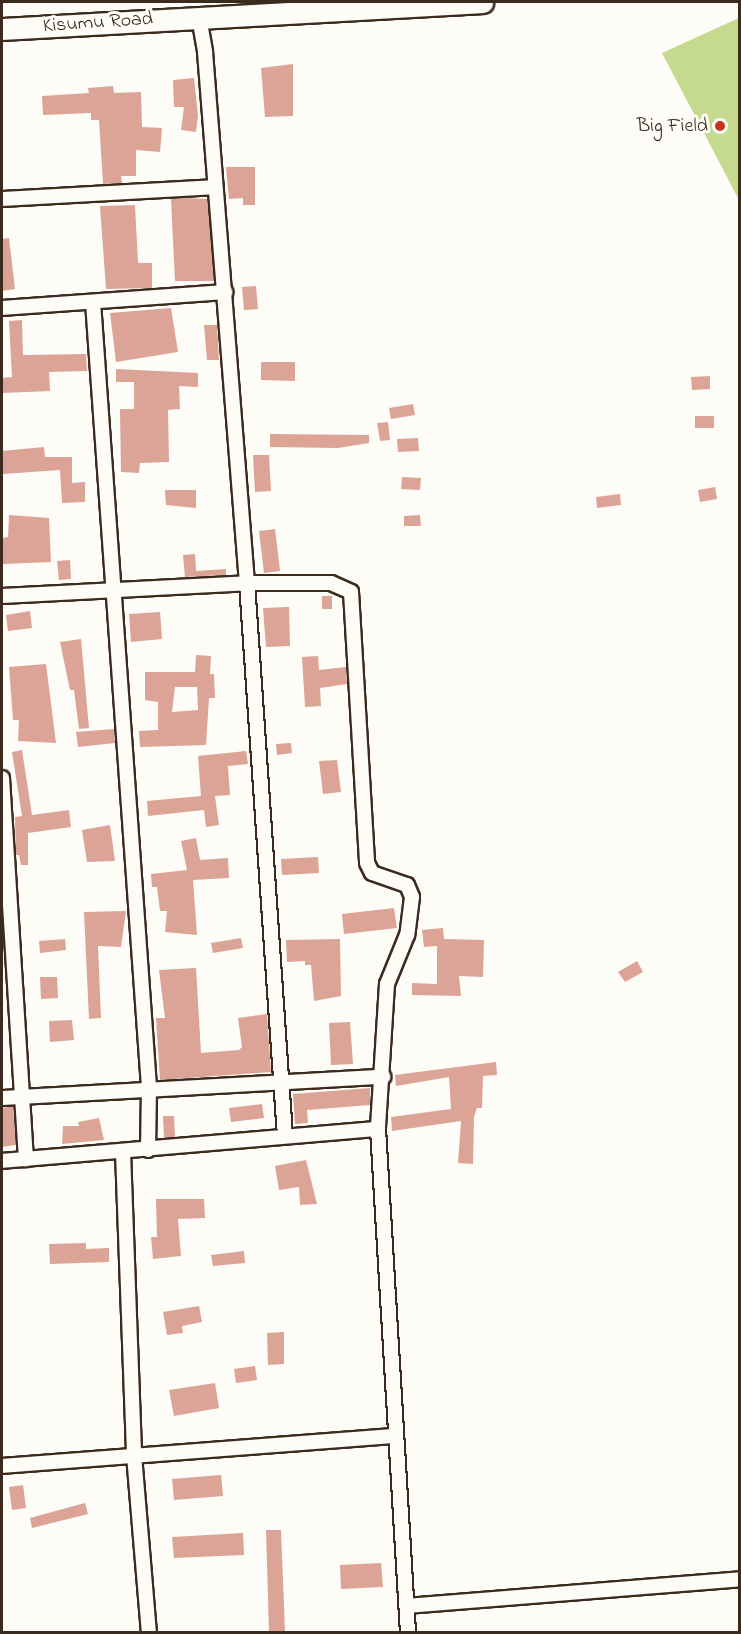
<!DOCTYPE html>
<style>
body{margin:0}
#map{position:relative;width:741px;height:1634px;overflow:hidden;background:#fdfcf7;font-family:"Indie Flower",sans-serif}
div>[style]{position:absolute}
.green>*{inset:0;background:#c5da8f}
.building>*{inset:0;background:#dca397}
.roads{filter:drop-shadow(2px 0 #3b2a1e) drop-shadow(-2px 0 #3b2a1e) drop-shadow(0 2px #3b2a1e) drop-shadow(0 -2px #3b2a1e)}
.minor>*{height:14px;margin:-7px;padding:0 7px;transform-origin:7px;border-radius:7px;background:#fdfcf7}
.trunk>*{height:21px;margin:-10.5px;padding:0 10.5px;transform-origin:10.5px;border-radius:10.5px;background:#fdfcf7}
.dots>*{width:16px;height:16px;translate:-50% -50%;box-sizing:border-box;border:3px solid #fdfcf7;border-radius:50%}
span{translate:-50% -50%;white-space:nowrap;text-align:center;line-height:1.15;-webkit-text-stroke:6px #fdfcf7;paint-order:stroke}
.street-label{font-size:20px;color:#3b2a1e}
.poi-label{font-size:20px;color:#3b2a1e}
.right{translate:-100% -50%;text-align:right}
.frame{position:absolute;inset:0;border:3px solid #3b2a1e;pointer-events:none}
</style>
<div id="map">
<div class="green">
<i style="clip-path:polygon(739px 18px,739px 200px,662px 53px)"></i>
</div>
<div class="building">
<i style="clip-path:polygon(293px 64px,293px 116px,265px 117px,261px 68px)"></i>
<i style="clip-path:polygon(194px 78px,198px 116px,196px 132px,181px 130px,184px 107px,174px 107px,173px 80px)"></i>
<i style="clip-path:polygon(113px 86px,114px 93px,141px 92px,142px 127px,162px 128px,160px 152px,136px 150px,136px 176px,121px 176px,122px 183px,103px 184px,99px 120px,91px 120px,91px 113px,43px 115px,42px 96px,89px 93px,88px 88px)"></i>
<i style="clip-path:polygon(226px 167px,255px 167px,255px 205px,243px 205px,243px 198px,229px 199px)"></i>
<i style="clip-path:polygon(183px 198px,208px 199px,214px 281px,175px 281px,171px 199px)"></i>
<i style="clip-path:polygon(135px 205px,138px 263px,152px 263px,152px 288px,106px 289px,100px 206px)"></i>
<i style="clip-path:polygon(9px 238px,15px 289px,2px 291px,2px 239px)"></i>
<i style="clip-path:polygon(256px 286px,258px 309px,244px 310px,242px 287px)"></i>
<i style="clip-path:polygon(171px 308px,178px 352px,116px 362px,110px 313px)"></i>
<i style="clip-path:polygon(22px 320px,23px 355px,86px 354px,87px 371px,49px 372px,50px 391px,2px 393px,2px 378px,12px 377px,9px 321px)"></i>
<i style="clip-path:polygon(204px 325px,217px 325px,219px 360px,207px 360px)"></i>
<i style="clip-path:polygon(261px 362px,295px 362px,295px 381px,261px 380px)"></i>
<i style="clip-path:polygon(116px 369px,198px 373px,198px 387px,179px 386px,180px 409px,168px 410px,169px 462px,140px 463px,139px 473px,121px 472px,120px 409px,134px 409px,134px 382px,116px 382px)"></i>
<i style="clip-path:polygon(710px 376px,710px 389px,692px 390px,691px 377px)"></i>
<i style="clip-path:polygon(413px 404px,415px 415px,391px 419px,389px 408px)"></i>
<i style="clip-path:polygon(695px 416px,714px 416px,714px 428px,695px 428px)"></i>
<i style="clip-path:polygon(388px 422px,390px 440px,380px 441px,377px 423px)"></i>
<i style="clip-path:polygon(270px 434px,369px 435px,369px 443px,338px 448px,270px 447px)"></i>
<i style="clip-path:polygon(418px 438px,419px 451px,398px 452px,397px 439px)"></i>
<i style="clip-path:polygon(44px 447px,45px 457px,72px 457px,72px 483px,85px 482px,85px 502px,62px 503px,60px 470px,3px 474px,2px 451px)"></i>
<i style="clip-path:polygon(253px 455px,269px 455px,271px 491px,255px 492px)"></i>
<i style="clip-path:polygon(402px 477px,421px 478px,420px 490px,401px 489px)"></i>
<i style="clip-path:polygon(715px 487px,717px 499px,700px 502px,698px 490px)"></i>
<i style="clip-path:polygon(165px 490px,196px 490px,196px 508px,166px 505px)"></i>
<i style="clip-path:polygon(620px 494px,621px 505px,597px 508px,596px 497px)"></i>
<i style="clip-path:polygon(9px 515px,49px 518px,51px 562px,2px 564px,2px 538px,8px 537px)"></i>
<i style="clip-path:polygon(420px 515px,421px 526px,404px 526px,404px 516px)"></i>
<i style="clip-path:polygon(275px 529px,280px 571px,264px 573px,259px 531px)"></i>
<i style="clip-path:polygon(195px 554px,196px 571px,226px 569px,226px 575px,185px 577px,183px 555px)"></i>
<i style="clip-path:polygon(70px 560px,71px 579px,59px 580px,57px 561px)"></i>
<i style="clip-path:polygon(322px 596px,332px 596px,332px 609px,322px 609px)"></i>
<i style="clip-path:polygon(289px 607px,290px 646px,266px 647px,263px 608px)"></i>
<i style="clip-path:polygon(30px 611px,32px 628px,8px 631px,6px 615px)"></i>
<i style="clip-path:polygon(160px 612px,162px 639px,131px 642px,129px 614px)"></i>
<i style="clip-path:polygon(81px 639px,89px 728px,79px 729px,74px 690px,70px 690px,60px 642px)"></i>
<i style="clip-path:polygon(evenodd,196px 655px,211px 656px,210px 674px,214px 674px,215px 698px,209px 698px,206px 745px,140px 747px,139px 731px,158px 730px,158px 702px,145px 700px,145px 672px,195px 672px,196px 655px,175px 687px,197px 687px,198px 710px,172px 712px,175px 687px)"></i>
<i style="clip-path:polygon(318px 656px,319px 670px,346px 667px,347px 684px,320px 688px,321px 706px,305px 707px,302px 657px)"></i>
<i style="clip-path:polygon(46px 664px,56px 743px,18px 741px,19px 720px,13px 720px,9px 667px)"></i>
<i style="clip-path:polygon(114px 729px,115px 743px,78px 747px,76px 732px)"></i>
<i style="clip-path:polygon(291px 743px,292px 753px,277px 755px,276px 744px)"></i>
<i style="clip-path:polygon(22px 750px,32px 815px,69px 810px,71px 827px,28px 833px,28px 865px,21px 865px,19px 855px,16px 855px,15px 817px,22px 816px,12px 752px)"></i>
<i style="clip-path:polygon(246px 751px,248px 764px,228px 766px,230px 795px,215px 796px,219px 825px,206px 827px,204px 810px,148px 816px,147px 801px,201px 796px,198px 756px)"></i>
<i style="clip-path:polygon(337px 760px,341px 792px,323px 794px,319px 761px)"></i>
<i style="clip-path:polygon(110px 825px,115px 861px,87px 862px,82px 830px)"></i>
<i style="clip-path:polygon(196px 838px,200px 860px,228px 858px,229px 878px,193px 880px,197px 935px,165px 932px,167px 911px,160px 911px,157px 887px,152px 887px,151px 874px,187px 870px,181px 841px)"></i>
<i style="clip-path:polygon(318px 857px,319px 873px,282px 875px,281px 859px)"></i>
<i style="clip-path:polygon(394px 908px,397px 928px,344px 934px,342px 914px)"></i>
<i style="clip-path:polygon(126px 911px,121px 947px,98px 946px,101px 1018px,89px 1019px,84px 912px)"></i>
<i style="clip-path:polygon(443px 928px,444px 939px,484px 940px,483px 977px,459px 976px,461px 996px,412px 995px,412px 983px,437px 984px,437px 946px,424px 947px,422px 930px)"></i>
<i style="clip-path:polygon(241px 938px,243px 948px,213px 953px,211px 943px)"></i>
<i style="clip-path:polygon(65px 939px,66px 950px,40px 953px,39px 941px)"></i>
<i style="clip-path:polygon(340px 939px,341px 996px,314px 1001px,311px 965px,305px 965px,305px 961px,287px 962px,286px 940px)"></i>
<i style="clip-path:polygon(637px 961px,643px 972px,625px 982px,618px 972px)"></i>
<i style="clip-path:polygon(196px 968px,201px 1053px,239px 1050px,242px 1047px,238px 1018px,267px 1014px,271px 1072px,160px 1080px,156px 1018px,165px 1018px,159px 970px)"></i>
<i style="clip-path:polygon(40px 977px,57px 977px,58px 998px,41px 999px)"></i>
<i style="clip-path:polygon(72px 1020px,74px 1040px,50px 1042px,49px 1021px)"></i>
<i style="clip-path:polygon(350px 1022px,353px 1064px,331px 1065px,329px 1023px)"></i>
<i style="clip-path:polygon(496px 1062px,497px 1075px,483px 1076px,482px 1108px,477px 1108px,474px 1117px,473px 1164px,458px 1163px,461px 1121px,392px 1131px,391px 1117px,451px 1109px,449px 1077px,396px 1086px,395px 1075px)"></i>
<i style="clip-path:polygon(370px 1088px,370px 1105px,307px 1110px,308px 1123px,295px 1124px,293px 1094px)"></i>
<i style="clip-path:polygon(262px 1104px,264px 1118px,231px 1122px,229px 1108px)"></i>
<i style="clip-path:polygon(13px 1106px,16px 1145px,2px 1147px,2px 1108px)"></i>
<i style="clip-path:polygon(163px 1116px,174px 1116px,175px 1137px,164px 1138px)"></i>
<i style="clip-path:polygon(99px 1118px,104px 1140px,62px 1144px,63px 1126px,79px 1126px,78px 1122px)"></i>
<i style="clip-path:polygon(306px 1160px,317px 1204px,300px 1205px,299px 1187px,279px 1190px,275px 1166px)"></i>
<i style="clip-path:polygon(156px 1199px,204px 1199px,205px 1218px,178px 1219px,181px 1256px,153px 1259px,151px 1237px,157px 1237px)"></i>
<i style="clip-path:polygon(86px 1243px,86px 1249px,109px 1248px,109px 1262px,50px 1264px,49px 1244px)"></i>
<i style="clip-path:polygon(244px 1251px,245px 1263px,213px 1266px,211px 1255px)"></i>
<i style="clip-path:polygon(199px 1306px,202px 1322px,182px 1326px,183px 1333px,167px 1335px,163px 1312px)"></i>
<i style="clip-path:polygon(284px 1332px,284px 1364px,268px 1365px,267px 1333px)"></i>
<i style="clip-path:polygon(255px 1366px,257px 1380px,236px 1383px,234px 1369px)"></i>
<i style="clip-path:polygon(215px 1383px,219px 1408px,174px 1416px,169px 1390px)"></i>
<i style="clip-path:polygon(221px 1475px,223px 1496px,174px 1500px,172px 1479px)"></i>
<i style="clip-path:polygon(23px 1485px,26px 1508px,12px 1510px,9px 1487px)"></i>
<i style="clip-path:polygon(85px 1503px,88px 1514px,32px 1528px,30px 1518px)"></i>
<i style="clip-path:polygon(266px 1530px,281px 1530px,285px 1632px,269px 1632px)"></i>
<i style="clip-path:polygon(243px 1533px,244px 1555px,174px 1558px,172px 1537px)"></i>
<i style="clip-path:polygon(381px 1563px,383px 1587px,341px 1589px,340px 1565px)"></i>
</div>
<div class="roads">
<div class="minor">
<i style="left:199px;top:17px;width:36px;rotate:80deg"></i>
<i style="left:205px;top:52px;width:533px;rotate:85.48deg"></i>
<i style="left:247px;top:583px;width:554px;rotate:86.07deg"></i>
<i style="left:2px;top:199px;width:213px;rotate:-3.2deg"></i>
<i style="left:93px;top:302px;width:788px;rotate:85.92deg"></i>
<i style="left:149px;top:1088px;width:62px;rotate:90.9deg"></i>
<i style="left:2px;top:308px;width:224px;rotate:-4.1deg"></i>
<i style="left:2px;top:596px;width:245px;rotate:-3deg"></i>
<i style="left:247px;top:583px;width:84px"></i>
<i style="left:331px;top:583px;width:22px;rotate:24deg"></i>
<i style="left:351px;top:592px;width:271px;rotate:86.6deg"></i>
<i style="left:367px;top:863px;width:11px;rotate:63deg"></i>
<i style="left:372px;top:873px;width:37px;rotate:19deg"></i>
<i style="left:407px;top:885px;width:13px;rotate:67deg"></i>
<i style="left:412px;top:897px;width:38px;rotate:97deg"></i>
<i style="left:407px;top:935px;width:53px;rotate:112.2deg"></i>
<i style="left:387px;top:984px;width:145px;rotate:93.6deg"></i>
<i style="left:378px;top:1129px;width:504px;rotate:86.59deg"></i>
<i style="left:2px;top:778px;width:382px;rotate:86.4deg"></i>
<i style="left:2px;top:1098px;width:382px;rotate:-3.2deg"></i>
<i style="left:123px;top:1152px;width:303px;rotate:87.9deg"></i>
<i style="left:134px;top:1455px;width:178px;rotate:85.2deg"></i>
<i style="left:2px;top:1161px;width:377px;rotate:-4.9deg"></i>
<i style="left:2px;top:1466px;width:395px;rotate:-4.4deg"></i>
<i style="left:407px;top:1606px;width:334px;rotate:-4.6deg"></i>
</div>
<div class="trunk">
<i style="left:2px;top:29px;width:481px;rotate:-3.2deg"></i>
</div>
</div>
<div class="dots">
<i style="left:720px;top:126px;background:#c8321e"></i>
</div>
<div class="street-label">
<span style="left:98px;top:23px;rotate:-4deg">Kisumu Road</span>
</div>
<div class="poi-label">
<span class="right" style="left:708px;top:126px">Big Field</span>
</div>
<div class="frame"></div>
</div>
